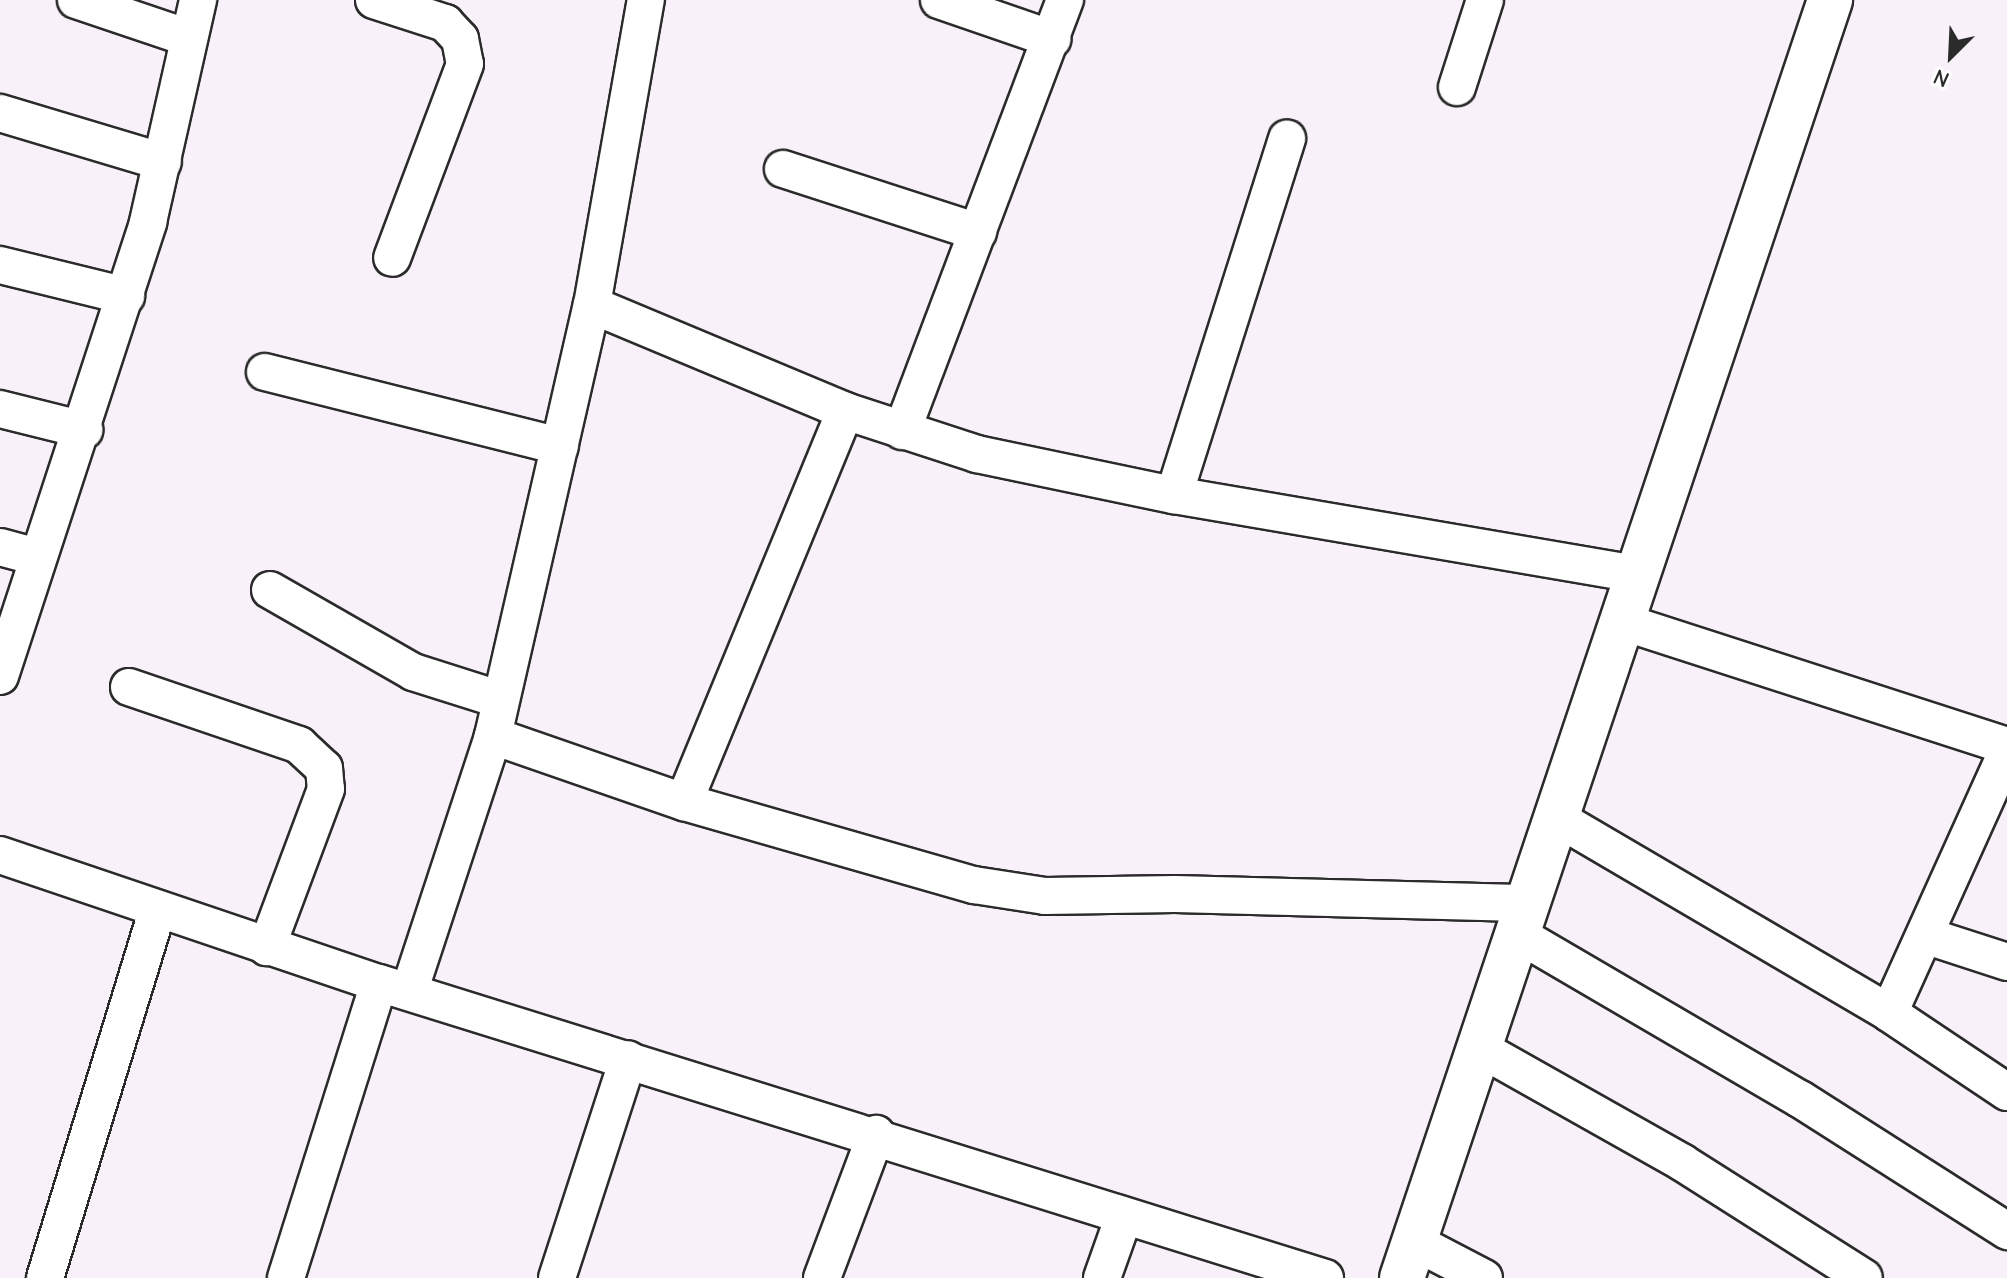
<!DOCTYPE html>
<style>
body{margin:0}
#map{position:relative;width:2007px;height:1278px;overflow:hidden;background:#f8f1fa;font-family:"Comic Neue",sans-serif}
div>[style]{position:absolute}
.roads{filter:drop-shadow(2px 0 #2b2b2b) drop-shadow(-2px 0 #2b2b2b) drop-shadow(0 2px #2b2b2b) drop-shadow(0 -2px #2b2b2b)}
.minor>*{height:36px;margin:-18px;padding:0 18px;transform-origin:18px;border-radius:18px;background:#fff}
.tertiary>*{height:44px;margin:-22px;padding:0 22px;transform-origin:22px;border-radius:22px;background:#fff}
span{translate:-50% -50%;white-space:nowrap;text-align:center;line-height:1.15;-webkit-text-stroke:8px #fff;paint-order:stroke}
.north{position:absolute;left:1911px;top:16px;width:80px;height:80px;-webkit-text-stroke:6px #fff;paint-order:stroke;rotate:204deg;font-size:22px;font-weight:700;line-height:32px;text-align:center;color:#2b2b2b}
.north::after{content:'';display:block;margin:auto;width:28px;height:36px;background:#2b2b2b;clip-path:polygon(50% 0,100% 100%,50% 72%,0 100%)}
</style>
<div id="map">
<div class="roads">
<div class="minor">
<i style="left:76px;top:0;width:119px;rotate:18.6deg"></i>
<i style="left:374px;top:0;width:75px;rotate:17.9deg"></i>
<i style="left:445px;top:23px;width:22px;rotate:47deg"></i>
<i style="left:460px;top:39px;width:25px;rotate:79deg"></i>
<i style="left:465px;top:64px;width:207px;rotate:110.6deg"></i>
<i style="left:939px;top:0;width:120px;rotate:19deg"></i>
<i style="left:1457px;top:87px;width:91px;rotate:-72.2deg"></i>
<i style="left:0;top:113px;width:170px;rotate:16.7deg"></i>
<i style="left:783px;top:169px;width:205px;rotate:17.9deg"></i>
<i style="left:0;top:265px;width:130px;rotate:13.8deg"></i>
<i style="left:592px;top:305px;width:274px;rotate:22.7deg"></i>
<i style="left:845px;top:411px;width:139px;rotate:18deg"></i>
<i style="left:977px;top:454px;width:201px;rotate:11.8deg"></i>
<i style="left:1174px;top:495px;width:473px;rotate:9.7deg"></i>
<i style="left:265px;top:372px;width:304px;rotate:14.1deg"></i>
<i style="left:0;top:409px;width:87px;rotate:14deg"></i>
<i style="left:902px;top:431px;width:461px;rotate:-69.3deg"></i>
<i style="left:1174px;top:495px;width:374px;rotate:-72.4deg"></i>
<i style="left:0;top:547px;width:38px;rotate:15deg"></i>
<i style="left:270px;top:590px;width:165px;rotate:29.8deg"></i>
<i style="left:413px;top:672px;width:89px;rotate:17.6deg"></i>
<i style="left:1623px;top:622px;width:404px;rotate:17.9deg"></i>
<i style="left:0;top:676px;width:478px;rotate:-71.9deg"></i>
<i style="left:148px;top:222px;width:228px;rotate:-77.3deg"></i>
<i style="left:129px;top:687px;width:180px;rotate:18.8deg"></i>
<i style="left:299px;top:745px;width:34px;rotate:43deg"></i>
<i style="left:324px;top:768px;width:21px;rotate:85deg"></i>
<i style="left:326px;top:789px;width:169px;rotate:110.5deg"></i>
<i style="left:493px;top:736px;width:202px;rotate:19.1deg"></i>
<i style="left:684px;top:802px;width:302px;rotate:16deg"></i>
<i style="left:974px;top:885px;width:72px;rotate:8.8deg"></i>
<i style="left:1045px;top:896px;width:130px;rotate:-0.9deg"></i>
<i style="left:1175px;top:894px;width:355px;rotate:1.5deg"></i>
<i style="left:684px;top:802px;width:423px;rotate:-67.6deg"></i>
<i style="left:1557px;top:818px;width:385px;rotate:30.4deg"></i>
<i style="left:1889px;top:1013px;width:142px;rotate:33.8deg"></i>
<i style="left:0;top:855px;width:400px;rotate:18.7deg"></i>
<i style="left:379px;top:983px;width:991px;rotate:17.32deg"></i>
<i style="left:1519px;top:935px;width:325px;rotate:30.3deg"></i>
<i style="left:1800px;top:1099px;width:246px;rotate:32.5deg"></i>
<i style="left:1927px;top:936px;width:84px;rotate:18deg"></i>
<i style="left:410px;top:989px;width:266px;rotate:-71.8deg"></i>
<i style="left:493px;top:736px;width:442px;rotate:-77.1deg"></i>
<i style="left:592px;top:305px;width:310px;rotate:-80deg"></i>
<i style="left:1889px;top:1013px;width:286px;rotate:-65.7deg"></i>
<i style="left:1481px;top:1049px;width:232px;rotate:29.4deg"></i>
<i style="left:1683px;top:1163px;width:214px;rotate:32.4deg"></i>
<i style="left:1413px;top:1241px;width:80px;rotate:27.5deg"></i>
<i style="left:45px;top:1278px;width:384px;rotate:-73deg"></i>
<i style="left:286px;top:1278px;width:309px;rotate:-72.5deg"></i>
<i style="left:557px;top:1278px;width:230px;rotate:-72deg"></i>
<i style="left:822px;top:1278px;width:154px;rotate:-69.4deg"></i>
<i style="left:1102px;top:1278px;width:63px;rotate:-70.4deg"></i>
</div>
<div class="tertiary">
<i style="left:1402px;top:1278px;width:1348px;rotate:-71.48deg"></i>
</div>
</div>
<div class="north">N</div>
</div>
